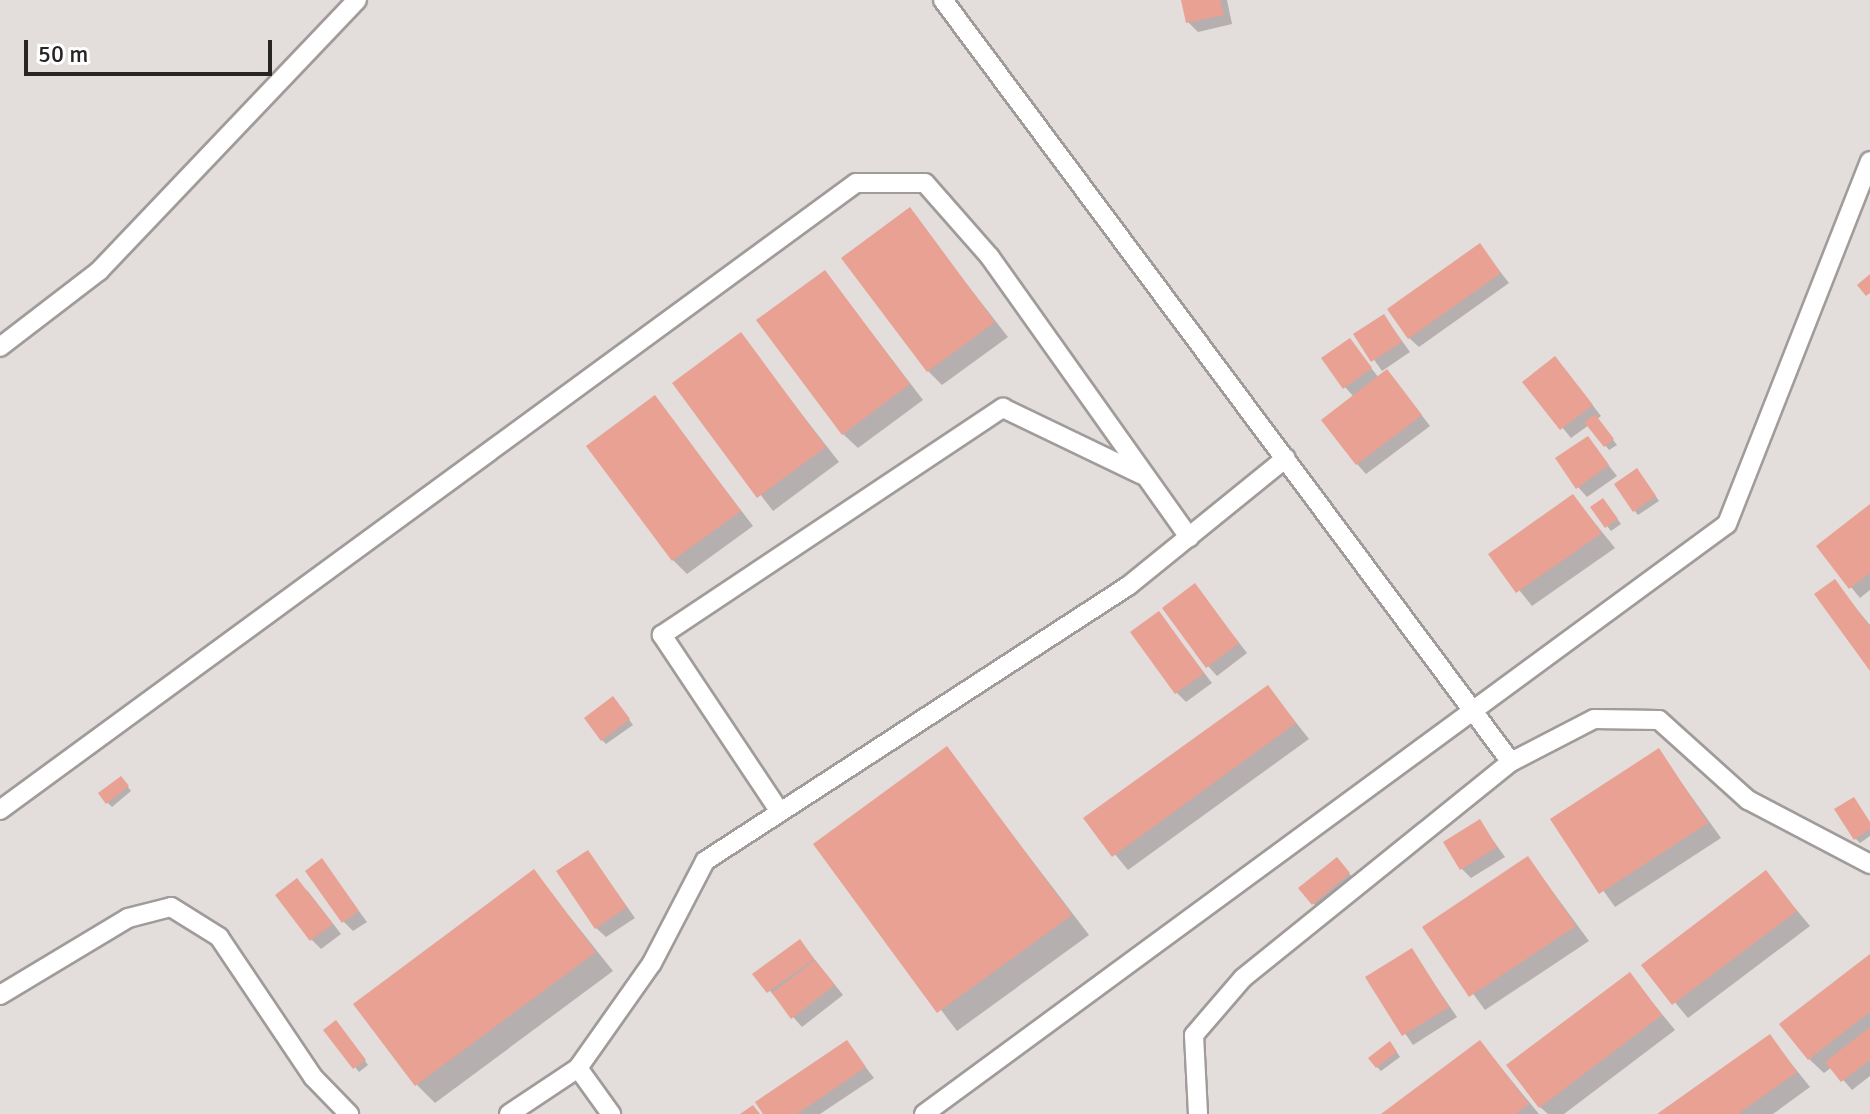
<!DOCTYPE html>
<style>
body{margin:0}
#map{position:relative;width:1870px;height:1114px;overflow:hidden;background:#e3dddb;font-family:Signika,sans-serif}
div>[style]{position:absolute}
.shadow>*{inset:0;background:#0003}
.building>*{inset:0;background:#e8a193}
.roads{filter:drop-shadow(2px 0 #a19b9a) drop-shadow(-2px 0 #a19b9a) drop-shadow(0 2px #a19b9a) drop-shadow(0 -2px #a19b9a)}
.service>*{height:18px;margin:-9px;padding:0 9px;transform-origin:9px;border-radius:9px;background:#fff}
span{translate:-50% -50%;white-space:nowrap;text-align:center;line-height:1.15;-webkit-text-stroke:6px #fff;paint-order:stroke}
.scale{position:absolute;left:24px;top:40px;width:248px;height:36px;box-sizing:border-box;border:4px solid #282525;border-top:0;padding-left:10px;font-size:24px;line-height:28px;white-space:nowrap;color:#282525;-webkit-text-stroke:6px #fff;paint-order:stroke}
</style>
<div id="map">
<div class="shadow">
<i style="clip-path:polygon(1183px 0,1227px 0,1232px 24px,1198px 32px,1188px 22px)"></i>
<i style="clip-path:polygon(909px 210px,1008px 337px,942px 385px,928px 371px)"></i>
<i style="clip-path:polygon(1480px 246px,1509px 283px,1419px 347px,1409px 338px)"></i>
<i style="clip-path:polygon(825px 272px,923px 400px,858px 448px,843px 434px)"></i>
<i style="clip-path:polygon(1384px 316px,1410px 352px,1382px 371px,1356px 334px)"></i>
<i style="clip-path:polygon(740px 335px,839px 462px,773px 511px,674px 383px)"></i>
<i style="clip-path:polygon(1349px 340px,1379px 378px,1396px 382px,1430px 426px,1366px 474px,1357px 464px,1354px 397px,1345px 387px)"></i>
<i style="clip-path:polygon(1564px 368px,1601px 416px,1597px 419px,1617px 445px,1609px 450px,1589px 425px,1571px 438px,1525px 382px)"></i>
<i style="clip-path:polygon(655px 398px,753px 526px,687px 574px,673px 560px)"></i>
<i style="clip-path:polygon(1587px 438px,1617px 476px,1587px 497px,1578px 487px)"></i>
<i style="clip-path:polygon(1641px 475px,1659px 501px,1638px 515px,1634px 510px)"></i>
<i style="clip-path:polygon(1573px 496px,1615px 548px,1532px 606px,1491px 555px)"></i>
<i style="clip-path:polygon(1607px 505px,1621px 524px,1611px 531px,1593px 508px)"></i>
<i style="clip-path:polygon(1870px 507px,1870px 590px,1860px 598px,1818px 547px)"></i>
<i style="clip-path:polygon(1834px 582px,1870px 625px,1870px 667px)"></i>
<i style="clip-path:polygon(1195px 586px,1247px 653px,1217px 676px,1208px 666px)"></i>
<i style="clip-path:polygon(1159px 614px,1212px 683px,1186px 702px,1176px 692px)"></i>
<i style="clip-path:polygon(1268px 687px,1309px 739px,1128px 870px,1086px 819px)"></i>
<i style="clip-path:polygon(617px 703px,633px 725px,606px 744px,602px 740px)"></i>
<i style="clip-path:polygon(947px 749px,1089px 935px,957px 1031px,816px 844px)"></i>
<i style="clip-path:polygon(1658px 750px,1721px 838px,1615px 907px,1552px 819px)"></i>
<i style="clip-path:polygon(125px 783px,131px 791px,112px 807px,107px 802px)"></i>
<i style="clip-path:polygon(1480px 822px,1505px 857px,1471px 878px,1462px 869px)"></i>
<i style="clip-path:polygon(1870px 822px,1870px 836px,1860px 843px,1855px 838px)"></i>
<i style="clip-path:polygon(588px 852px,635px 918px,606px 937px,596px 928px)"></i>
<i style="clip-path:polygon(1528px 858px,1589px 941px,1485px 1010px,1424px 927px)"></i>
<i style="clip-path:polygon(322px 861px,367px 922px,353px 931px,344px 922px)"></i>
<i style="clip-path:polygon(1341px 864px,1353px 878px,1317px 907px,1313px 903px)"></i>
<i style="clip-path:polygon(534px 872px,613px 971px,435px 1103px,417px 1085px)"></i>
<i style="clip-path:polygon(1766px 873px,1810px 926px,1688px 1018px,1644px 965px)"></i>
<i style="clip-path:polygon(307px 890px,341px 934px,321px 949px,312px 940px)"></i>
<i style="clip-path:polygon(800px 941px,843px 995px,802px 1027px,755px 974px)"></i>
<i style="clip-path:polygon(1411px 950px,1457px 1017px,1413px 1045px,1367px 978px)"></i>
<i style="clip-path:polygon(1870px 957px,1870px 1076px,1852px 1090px,1832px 1067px,1824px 1073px,1809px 1059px)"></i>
<i style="clip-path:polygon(1630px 975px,1675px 1030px,1564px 1114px,1548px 1114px,1540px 1107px)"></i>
<i style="clip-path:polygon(340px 1027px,368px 1065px,359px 1072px,326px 1030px)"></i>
<i style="clip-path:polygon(1770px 1037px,1810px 1087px,1773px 1114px,1660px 1114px)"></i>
<i style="clip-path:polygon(846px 1042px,874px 1078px,820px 1114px,766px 1114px)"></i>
<i style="clip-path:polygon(1480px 1042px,1539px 1114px,1384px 1114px)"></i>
<i style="clip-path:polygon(1394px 1048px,1400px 1057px,1381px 1071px,1377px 1067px)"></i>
</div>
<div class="building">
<i style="clip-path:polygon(1181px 0,1220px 0,1224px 15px,1186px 23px)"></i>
<i style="clip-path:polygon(910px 207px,995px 322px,927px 372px,841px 258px)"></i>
<i style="clip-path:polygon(1480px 243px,1501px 273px,1408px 339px,1387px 309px)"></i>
<i style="clip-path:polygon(825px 270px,910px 384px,842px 435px,756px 320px)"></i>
<i style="clip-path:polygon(1870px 274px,1870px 293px,1866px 296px,1857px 285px)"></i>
<i style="clip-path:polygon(1384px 314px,1402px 342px,1371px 362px,1353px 334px)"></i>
<i style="clip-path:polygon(741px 332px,826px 447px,757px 498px,672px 383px)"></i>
<i style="clip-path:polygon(1350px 338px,1372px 368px,1343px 389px,1321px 358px)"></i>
<i style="clip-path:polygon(1555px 356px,1593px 405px,1560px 430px,1522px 382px)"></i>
<i style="clip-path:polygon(1387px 369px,1422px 415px,1356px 465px,1321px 420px)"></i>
<i style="clip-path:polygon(655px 395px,741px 511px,672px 561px,586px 446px)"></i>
<i style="clip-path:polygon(1595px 414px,1614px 439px,1604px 447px,1584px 422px)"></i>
<i style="clip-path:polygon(1588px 436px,1609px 465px,1576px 489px,1555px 458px)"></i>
<i style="clip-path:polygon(1637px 468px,1656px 496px,1633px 512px,1614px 484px)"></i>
<i style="clip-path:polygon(1573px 494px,1602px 533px,1516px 593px,1488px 554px)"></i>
<i style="clip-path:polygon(1603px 498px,1618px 519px,1605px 528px,1590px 507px)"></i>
<i style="clip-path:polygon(1870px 504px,1870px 573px,1849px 589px,1816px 546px)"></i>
<i style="clip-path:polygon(1835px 579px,1870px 627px,1870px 671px,1814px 594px)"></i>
<i style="clip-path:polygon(1195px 583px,1239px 643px,1206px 668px,1162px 608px)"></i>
<i style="clip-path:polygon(1159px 611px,1204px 673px,1175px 694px,1130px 632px)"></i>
<i style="clip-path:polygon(1268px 685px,1296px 723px,1112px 857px,1083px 818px)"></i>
<i style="clip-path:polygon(613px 696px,630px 719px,601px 741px,584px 718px)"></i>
<i style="clip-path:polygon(947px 746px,1072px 915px,937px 1013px,813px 844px)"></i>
<i style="clip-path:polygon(1659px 748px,1708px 823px,1599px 894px,1550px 819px)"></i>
<i style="clip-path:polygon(121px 776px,129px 786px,106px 804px,98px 793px)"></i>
<i style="clip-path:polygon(1854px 797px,1870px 822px,1870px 829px,1854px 840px,1834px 809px)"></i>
<i style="clip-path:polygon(1480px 819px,1497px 847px,1460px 870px,1443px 842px)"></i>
<i style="clip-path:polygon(588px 850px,627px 907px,595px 929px,556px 871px)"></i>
<i style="clip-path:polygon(1528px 856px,1576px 926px,1469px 997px,1422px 927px)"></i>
<i style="clip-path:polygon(1337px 857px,1350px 873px,1312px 905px,1298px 888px)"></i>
<i style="clip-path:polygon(322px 858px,359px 911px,342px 923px,305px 871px)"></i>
<i style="clip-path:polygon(534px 869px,596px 952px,415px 1086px,353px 1004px)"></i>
<i style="clip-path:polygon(1766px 870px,1797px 911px,1672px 1005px,1641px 965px)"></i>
<i style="clip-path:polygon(297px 878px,333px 924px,310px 941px,275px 895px)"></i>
<i style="clip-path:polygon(800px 939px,814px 959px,767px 993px,752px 974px)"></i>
<i style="clip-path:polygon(1412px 948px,1449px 1007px,1402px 1036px,1365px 977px)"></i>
<i style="clip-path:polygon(1870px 954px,1870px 1012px,1808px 1060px,1779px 1024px)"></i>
<i style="clip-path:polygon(815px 960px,835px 985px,791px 1019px,772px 993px)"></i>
<i style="clip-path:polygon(1630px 972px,1662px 1015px,1539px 1108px,1506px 1065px)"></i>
<i style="clip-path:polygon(336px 1020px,366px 1060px,353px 1069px,323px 1030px)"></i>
<i style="clip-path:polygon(1870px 1027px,1870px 1060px,1841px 1082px,1825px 1062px)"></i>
<i style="clip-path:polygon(1770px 1034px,1797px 1072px,1738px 1114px,1657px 1114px)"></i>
<i style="clip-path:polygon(847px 1040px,866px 1067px,797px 1114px,763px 1114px,755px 1102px)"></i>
<i style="clip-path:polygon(1480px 1040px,1529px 1104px,1516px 1114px,1381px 1114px)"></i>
<i style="clip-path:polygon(1390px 1041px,1397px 1052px,1376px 1068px,1368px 1058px)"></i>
<i style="clip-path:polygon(753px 1105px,760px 1114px,740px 1114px)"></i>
</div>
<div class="roads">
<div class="service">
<i style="left:943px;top:0;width:950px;rotate:53.3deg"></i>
<i style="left:0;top:347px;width:125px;rotate:-37.5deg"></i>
<i style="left:99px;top:271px;width:374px;rotate:-46.4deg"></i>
<i style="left:0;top:810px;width:1061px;rotate:-36.22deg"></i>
<i style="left:856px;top:183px;width:69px"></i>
<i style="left:925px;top:183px;width:98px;rotate:48.7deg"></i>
<i style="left:990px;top:257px;width:344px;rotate:54.6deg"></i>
<i style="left:780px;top:812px;width:213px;rotate:-123.7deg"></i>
<i style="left:662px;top:635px;width:410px;rotate:-33.7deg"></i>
<i style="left:1003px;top:408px;width:154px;rotate:25.7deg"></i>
<i style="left:0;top:995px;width:149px;rotate:-31deg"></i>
<i style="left:128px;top:918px;width:44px;rotate:-14.3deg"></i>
<i style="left:171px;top:907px;width:57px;rotate:32deg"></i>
<i style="left:219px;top:937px;width:169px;rotate:56.1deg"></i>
<i style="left:313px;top:1077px;width:52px;rotate:45.8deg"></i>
<i style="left:578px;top:1068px;width:57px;rotate:54.3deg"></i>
<i style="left:509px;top:1114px;width:83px;rotate:-33.7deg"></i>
<i style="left:578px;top:1068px;width:128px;rotate:-54.8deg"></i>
<i style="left:652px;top:963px;width:115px;rotate:-62.5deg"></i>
<i style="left:705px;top:861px;width:505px;rotate:-33.03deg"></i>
<i style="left:1128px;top:586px;width:203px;rotate:-39deg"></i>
<i style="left:924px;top:1114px;width:996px;rotate:-36.31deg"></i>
<i style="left:1727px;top:524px;width:390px;rotate:-68.5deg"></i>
<i style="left:1198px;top:1114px;width:79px;rotate:-92.9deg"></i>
<i style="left:1194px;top:1035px;width:75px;rotate:-49.3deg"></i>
<i style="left:1243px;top:978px;width:344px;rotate:-38.9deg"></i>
<i style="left:1511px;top:762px;width:93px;rotate:-27.4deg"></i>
<i style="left:1594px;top:719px;width:65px;rotate:0.9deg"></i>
<i style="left:1659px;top:720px;width:120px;rotate:42deg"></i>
<i style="left:1748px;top:800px;width:138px;rotate:27.7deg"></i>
</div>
</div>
<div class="scale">50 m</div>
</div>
